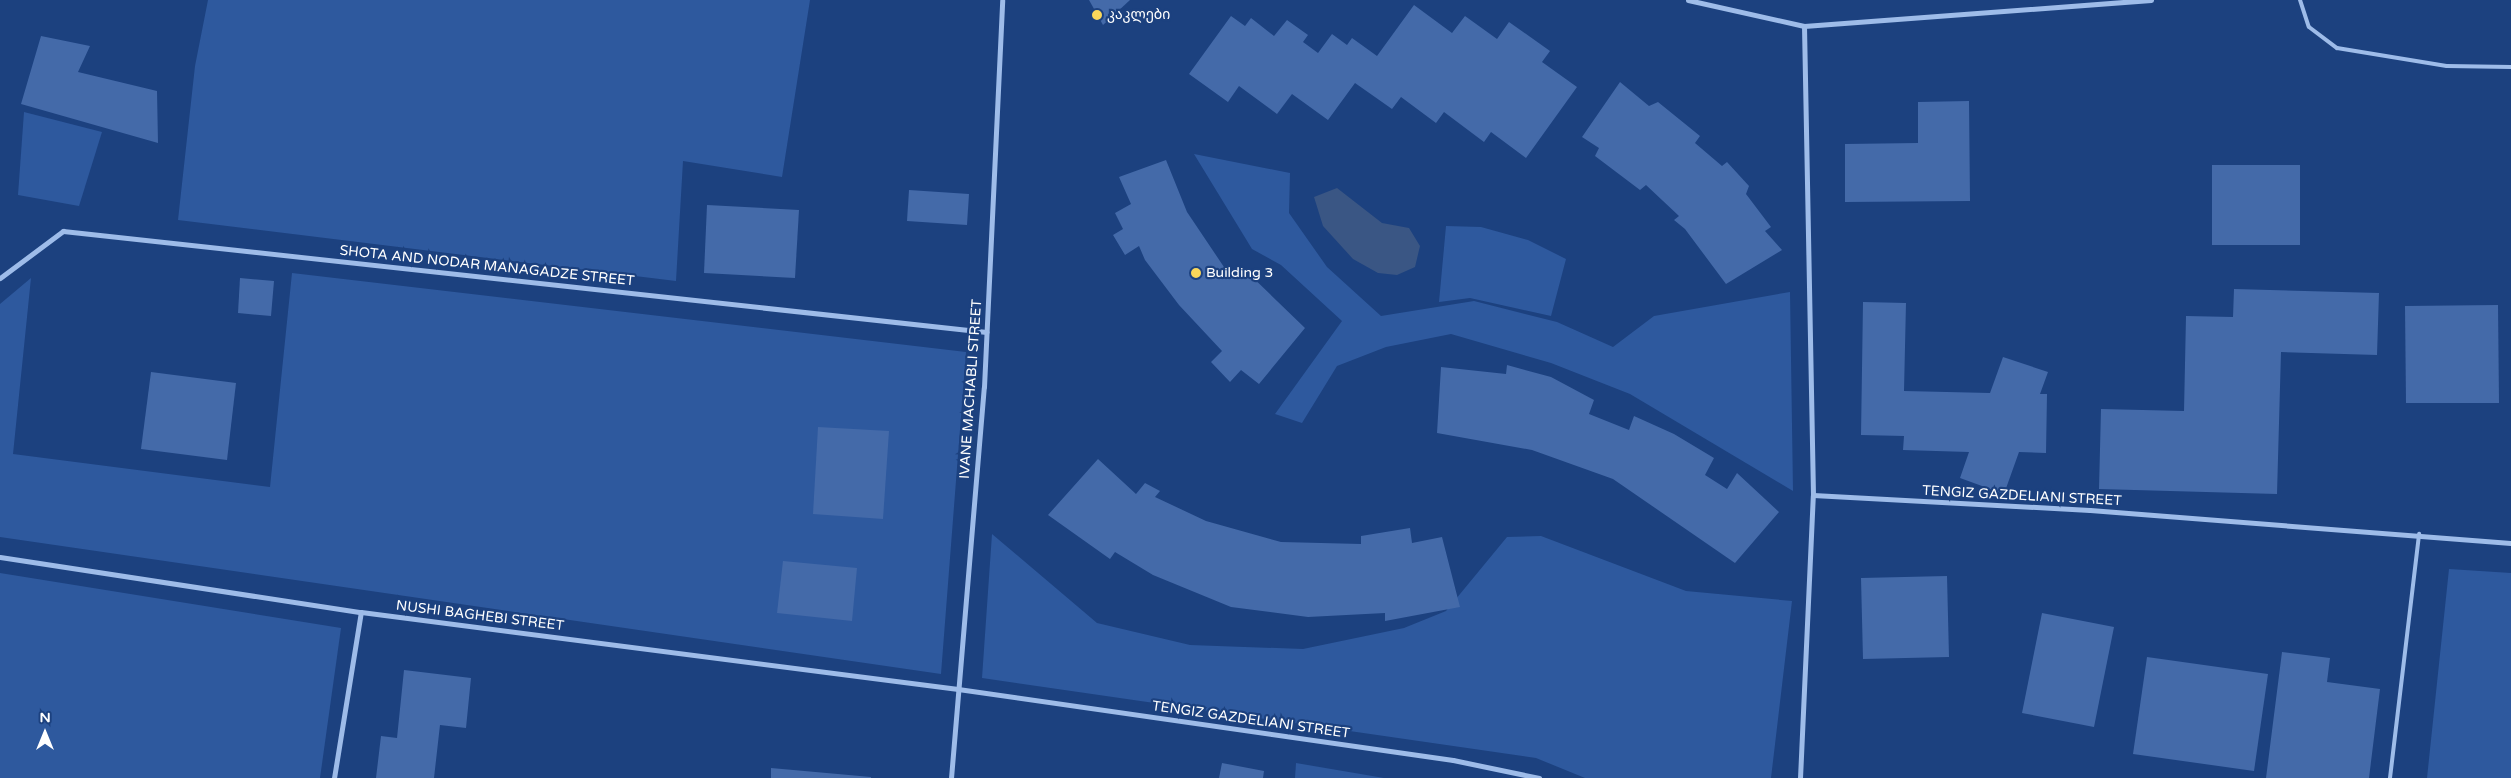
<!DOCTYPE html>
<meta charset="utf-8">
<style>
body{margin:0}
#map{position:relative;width:2511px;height:778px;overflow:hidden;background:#1c417f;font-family:"Varela Round","Noto Sans Georgian",sans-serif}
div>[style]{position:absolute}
.green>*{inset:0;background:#2e599e}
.water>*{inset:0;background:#3a5684}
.building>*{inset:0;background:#446aa9}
.service>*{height:4px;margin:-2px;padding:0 2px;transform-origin:2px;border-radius:2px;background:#9ebce9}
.minor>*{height:5px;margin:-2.5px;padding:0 2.5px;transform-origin:2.5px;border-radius:2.5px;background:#9ebce9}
.dots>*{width:14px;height:14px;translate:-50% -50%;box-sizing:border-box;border:2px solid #1c417f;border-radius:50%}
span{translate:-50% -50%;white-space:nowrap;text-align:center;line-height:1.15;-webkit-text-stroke:4.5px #1c417f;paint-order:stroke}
.poi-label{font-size:14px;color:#fff}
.left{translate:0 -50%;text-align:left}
.street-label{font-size:14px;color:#fff}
.north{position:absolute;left:20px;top:708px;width:50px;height:50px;-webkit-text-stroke:4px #1c417f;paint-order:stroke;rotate:0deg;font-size:14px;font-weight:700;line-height:20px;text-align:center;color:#fff}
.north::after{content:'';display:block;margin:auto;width:18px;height:22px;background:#fff;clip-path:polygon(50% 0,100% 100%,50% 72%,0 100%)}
</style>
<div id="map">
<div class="green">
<i style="clip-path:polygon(208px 0,810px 0,782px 177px,683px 161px,676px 281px,178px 220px,195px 66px)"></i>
<i style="clip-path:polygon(24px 112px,102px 132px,79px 206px,18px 195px)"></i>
<i style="clip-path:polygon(1194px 154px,1290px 173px,1289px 213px,1327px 267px,1381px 316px,1474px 301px,1557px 322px,1613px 347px,1654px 316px,1790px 292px,1793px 491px,1630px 394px,1551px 363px,1451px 334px,1386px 347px,1337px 366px,1302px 423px,1275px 414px,1342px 321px,1281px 265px,1252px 249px)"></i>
<i style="clip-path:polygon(1446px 226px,1481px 227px,1528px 240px,1566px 259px,1551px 316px,1470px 298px,1439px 302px)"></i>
<i style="clip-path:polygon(292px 273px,966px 352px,941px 674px,0 537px,0 304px,31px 278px,13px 454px,270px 487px)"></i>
<i style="clip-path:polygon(992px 534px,1097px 623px,1190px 645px,1303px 649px,1404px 628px,1446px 611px,1507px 537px,1541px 536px,1686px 591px,1792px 601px,1771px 778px,1585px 778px,1536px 758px,982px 678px)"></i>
<i style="clip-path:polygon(2449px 569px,2511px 573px,2511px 778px,2427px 778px)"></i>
<i style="clip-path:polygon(0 573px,341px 628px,320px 778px,0 778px)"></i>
<i style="clip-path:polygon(1296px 763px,1384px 778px,1295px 778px)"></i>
</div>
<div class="water">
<i style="clip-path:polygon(1337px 188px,1382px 223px,1409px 228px,1420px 246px,1415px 267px,1397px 275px,1378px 273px,1353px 259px,1323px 226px,1314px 197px)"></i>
</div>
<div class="building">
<i style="clip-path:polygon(1089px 0,1130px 0,1103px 25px)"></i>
<i style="clip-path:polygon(1414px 5px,1452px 33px,1465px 16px,1497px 39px,1509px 22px,1550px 51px,1542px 62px,1577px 87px,1526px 158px,1491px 132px,1484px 142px,1444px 112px,1436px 123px,1401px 97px,1392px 109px,1355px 83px,1328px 120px,1292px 94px,1277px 114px,1239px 86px,1228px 102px,1189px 74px,1231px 16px,1245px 26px,1251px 18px,1274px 36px,1287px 20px,1308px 35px,1303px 42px,1318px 53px,1332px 34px,1347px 45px,1352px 38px,1377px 56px)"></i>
<i style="clip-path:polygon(41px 36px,90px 46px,78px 72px,157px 91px,158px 143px,21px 104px)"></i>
<i style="clip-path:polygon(1620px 82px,1649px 106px,1658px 102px,1700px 136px,1695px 143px,1722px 166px,1727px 162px,1749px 186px,1746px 194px,1771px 227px,1765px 231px,1782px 250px,1726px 284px,1685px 229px,1674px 220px,1679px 216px,1646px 185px,1640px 190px,1595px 156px,1599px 148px,1582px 137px)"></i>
<i style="clip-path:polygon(1969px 101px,1970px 201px,1845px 202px,1845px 144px,1918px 143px,1918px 102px)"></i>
<i style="clip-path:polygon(1166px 160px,1187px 212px,1226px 270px,1230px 267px,1240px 277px,1245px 270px,1305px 328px,1259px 384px,1241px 370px,1230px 382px,1211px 362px,1222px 351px,1179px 305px,1145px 260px,1139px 246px,1125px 255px,1113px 235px,1123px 229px,1115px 213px,1131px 204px,1119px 177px)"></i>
<i style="clip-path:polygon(2212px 165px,2300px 165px,2300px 245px,2212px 245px)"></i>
<i style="clip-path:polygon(909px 190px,969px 194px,967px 225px,907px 221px)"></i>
<i style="clip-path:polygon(707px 205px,799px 210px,795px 278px,704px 273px)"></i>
<i style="clip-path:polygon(240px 278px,274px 281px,271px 316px,238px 313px)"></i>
<i style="clip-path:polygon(2234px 289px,2379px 293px,2377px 355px,2281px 352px,2277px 494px,2099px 489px,2101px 409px,2184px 411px,2186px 316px,2233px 317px)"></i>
<i style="clip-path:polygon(1863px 302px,1906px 303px,1904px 391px,1990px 393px,2003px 357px,2048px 372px,2040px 394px,2047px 394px,2046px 453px,2019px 452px,2004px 494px,1960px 478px,1969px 452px,1903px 450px,1904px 436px,1861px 435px)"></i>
<i style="clip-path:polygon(2498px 305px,2499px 403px,2406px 403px,2405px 306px)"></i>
<i style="clip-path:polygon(1507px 365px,1551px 377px,1594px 400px,1589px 414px,1629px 430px,1634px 416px,1674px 434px,1714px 458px,1705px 475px,1727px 489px,1737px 473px,1779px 512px,1735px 563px,1613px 479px,1532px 450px,1437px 433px,1441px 367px,1506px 374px)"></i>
<i style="clip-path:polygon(151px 372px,236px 383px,227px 460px,141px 449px)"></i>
<i style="clip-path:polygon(818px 427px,889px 431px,883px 519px,813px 514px)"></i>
<i style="clip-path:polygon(1098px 459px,1136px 494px,1145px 483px,1160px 491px,1155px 497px,1206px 521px,1281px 542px,1361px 544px,1361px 536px,1410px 528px,1412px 543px,1442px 537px,1460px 607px,1385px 621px,1385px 613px,1308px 617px,1231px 607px,1153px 575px,1115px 552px,1110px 559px,1048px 515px)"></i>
<i style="clip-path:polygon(783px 561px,857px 568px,852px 621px,777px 613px)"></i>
<i style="clip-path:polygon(1947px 576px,1949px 657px,1863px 659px,1861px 578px)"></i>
<i style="clip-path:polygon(2042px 613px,2114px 627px,2094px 727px,2022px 713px)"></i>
<i style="clip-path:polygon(2282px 652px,2330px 658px,2327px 682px,2380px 689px,2369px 778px,2266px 778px)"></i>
<i style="clip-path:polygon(2147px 657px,2268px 674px,2254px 771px,2133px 754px)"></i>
<i style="clip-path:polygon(404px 670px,471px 678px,466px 728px,440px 725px,434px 778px,376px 778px,381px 736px,397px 738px)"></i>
<i style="clip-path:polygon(1222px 763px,1264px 771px,1263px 778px,1219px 778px)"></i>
<i style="clip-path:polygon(771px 768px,871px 777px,871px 778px,771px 778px)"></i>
</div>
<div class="service">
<i style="left:2300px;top:0;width:28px;rotate:72deg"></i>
<i style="left:2309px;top:27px;width:35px;rotate:37deg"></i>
<i style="left:2337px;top:48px;width:111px;rotate:9.3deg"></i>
<i style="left:2447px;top:66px;width:64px;rotate:0.9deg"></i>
<i style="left:2390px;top:778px;width:246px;rotate:-83.2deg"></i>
</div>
<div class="minor">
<i style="left:1688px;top:0;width:119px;rotate:12.6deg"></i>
<i style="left:1804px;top:26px;width:348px;rotate:-4.3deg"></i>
<i style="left:1804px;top:26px;width:469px;rotate:88.9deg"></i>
<i style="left:0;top:278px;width:79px;rotate:-36.7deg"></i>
<i style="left:63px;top:231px;width:929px;rotate:6.24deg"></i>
<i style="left:0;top:557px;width:365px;rotate:8.7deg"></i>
<i style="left:361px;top:612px;width:602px;rotate:7.35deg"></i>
<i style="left:958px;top:689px;width:500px;rotate:8.16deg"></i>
<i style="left:1453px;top:760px;width:88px;rotate:11.8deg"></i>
<i style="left:334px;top:778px;width:168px;rotate:-80.8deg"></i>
<i style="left:951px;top:778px;width:392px;rotate:-85.2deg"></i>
<i style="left:984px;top:387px;width:387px;rotate:-87.3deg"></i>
<i style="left:1800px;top:778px;width:283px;rotate:-87.4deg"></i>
<i style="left:1813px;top:495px;width:277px;rotate:3.1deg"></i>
<i style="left:2090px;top:510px;width:422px;rotate:4.5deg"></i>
</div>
<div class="dots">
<i style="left:1097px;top:15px;background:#fad75b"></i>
<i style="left:1196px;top:273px;background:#fad75b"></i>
</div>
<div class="poi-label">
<span class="left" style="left:1107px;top:15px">კაკლები</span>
<span class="left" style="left:1206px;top:273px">Building 3</span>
</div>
<div class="street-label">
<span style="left:487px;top:266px;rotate:6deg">SHOTA AND NODAR MANAGADZE STREET</span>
<span style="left:971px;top:389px;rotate:-86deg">IVANE MACHABLI STREET</span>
<span style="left:2022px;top:496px;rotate:3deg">TENGIZ GAZDELIANI STREET</span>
<span style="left:480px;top:616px;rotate:7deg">NUSHI BAGHEBI STREET</span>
<span style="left:1251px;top:720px;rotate:8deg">TENGIZ GAZDELIANI STREET</span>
</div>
<div class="north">N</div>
</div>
